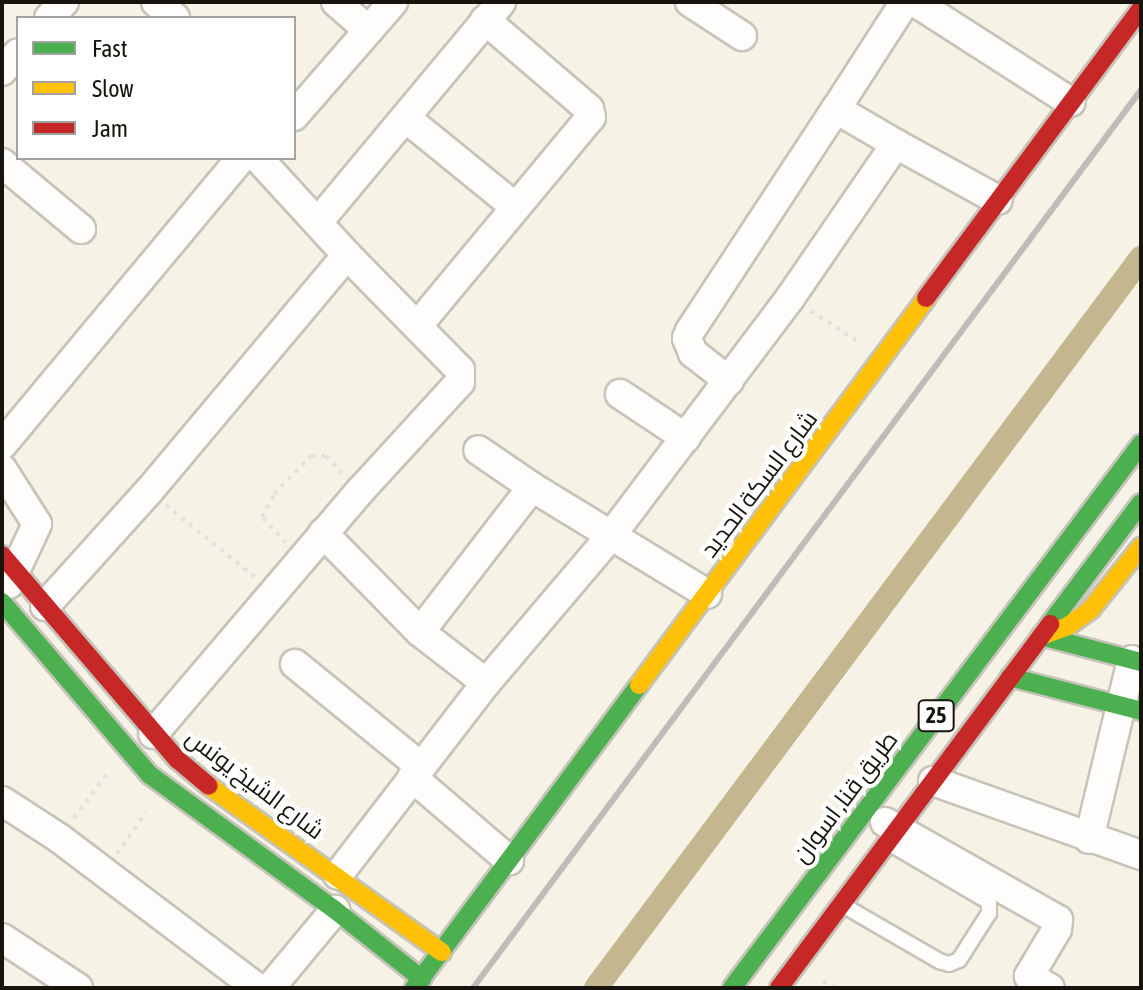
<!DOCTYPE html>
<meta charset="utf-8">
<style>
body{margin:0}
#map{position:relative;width:1143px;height:990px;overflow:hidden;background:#f6f2e5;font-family:"Asap Condensed",Cairo,sans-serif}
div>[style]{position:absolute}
.canal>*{height:24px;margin:-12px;padding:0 12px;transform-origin:12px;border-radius:12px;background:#c4b790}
.path>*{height:4px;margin-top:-2px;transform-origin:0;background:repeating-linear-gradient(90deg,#e2e1dc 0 4px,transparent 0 10px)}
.roads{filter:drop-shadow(2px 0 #c6c3b9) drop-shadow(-2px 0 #c6c3b9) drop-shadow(0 2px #c6c3b9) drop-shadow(0 -2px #c6c3b9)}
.lane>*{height:14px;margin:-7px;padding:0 7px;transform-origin:7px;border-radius:7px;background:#fefdfb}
.street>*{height:28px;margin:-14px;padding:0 14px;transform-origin:14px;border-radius:14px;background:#fefdfb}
.fast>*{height:18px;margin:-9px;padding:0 9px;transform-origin:9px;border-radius:9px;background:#4caf50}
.slow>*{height:18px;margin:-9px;padding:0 9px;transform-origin:9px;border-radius:9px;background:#ffc107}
.jam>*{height:18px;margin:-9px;padding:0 9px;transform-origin:9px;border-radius:9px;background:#c62828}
.rail>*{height:6px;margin:-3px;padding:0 3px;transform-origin:3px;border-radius:3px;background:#bdbcb9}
span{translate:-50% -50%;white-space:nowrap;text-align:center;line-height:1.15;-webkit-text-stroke:8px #fff;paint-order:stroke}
.shield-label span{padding:2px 6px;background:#fff;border:2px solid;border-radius:6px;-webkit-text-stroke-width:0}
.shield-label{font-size:22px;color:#16140c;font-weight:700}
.street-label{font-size:24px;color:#16140c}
.frame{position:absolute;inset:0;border:4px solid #16140c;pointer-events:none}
.legend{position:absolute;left:16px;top:16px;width:280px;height:144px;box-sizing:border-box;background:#fff;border:2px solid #a2a19e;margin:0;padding:10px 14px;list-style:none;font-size:24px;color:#16140c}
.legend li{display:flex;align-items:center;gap:16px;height:40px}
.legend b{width:40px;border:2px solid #a2a19e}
</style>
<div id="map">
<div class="canal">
<i style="left:596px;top:988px;width:911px;rotate:-53.26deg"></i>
</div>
<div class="path">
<i style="left:811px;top:311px;width:55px;rotate:33.1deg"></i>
<i style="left:166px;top:505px;width:116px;rotate:39deg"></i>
<i style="left:286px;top:543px;width:35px;rotate:-133deg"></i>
<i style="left:262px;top:517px;width:26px;rotate:-62deg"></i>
<i style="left:274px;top:494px;width:53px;rotate:-45.8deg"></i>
<i style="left:311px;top:456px;width:15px"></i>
<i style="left:326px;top:456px;width:25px;rotate:47deg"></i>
<i style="left:74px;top:818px;width:55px;rotate:-53.1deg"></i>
<i style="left:117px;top:854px;width:51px;rotate:-55.4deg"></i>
<i style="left:823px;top:981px;width:14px;rotate:30deg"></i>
</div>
<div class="roads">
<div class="lane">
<i style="left:846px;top:907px;width:108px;rotate:30.1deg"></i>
<i style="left:939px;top:961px;width:10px;rotate:17deg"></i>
<i style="left:949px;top:964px;width:11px;rotate:-22deg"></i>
<i style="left:959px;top:960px;width:56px;rotate:-57.4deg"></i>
<i style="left:989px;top:913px;width:11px;rotate:-90deg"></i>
<i style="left:989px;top:902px;width:115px;rotate:-149.6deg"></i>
</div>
<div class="street">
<i style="left:156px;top:2px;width:25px;rotate:40deg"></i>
<i style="left:336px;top:2px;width:43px;rotate:41.2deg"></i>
<i style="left:690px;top:2px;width:62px;rotate:33.2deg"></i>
<i style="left:915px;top:2px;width:185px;rotate:32.7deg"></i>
<i style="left:49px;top:18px;width:22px;rotate:-47deg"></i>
<i style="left:2px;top:71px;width:24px;rotate:-48deg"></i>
<i style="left:836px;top:109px;width:127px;rotate:-57.2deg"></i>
<i style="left:294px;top:116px;width:151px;rotate:-49deg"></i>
<i style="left:407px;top:119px;width:138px;rotate:39.1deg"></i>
<i style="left:258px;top:158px;width:132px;rotate:47.5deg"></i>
<i style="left:2px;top:163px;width:103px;rotate:39.9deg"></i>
<i style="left:318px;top:222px;width:286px;rotate:-50.2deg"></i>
<i style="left:419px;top:324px;width:269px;rotate:-50.3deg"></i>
<i style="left:591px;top:117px;width:8px;rotate:-104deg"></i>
<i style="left:589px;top:109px;width:137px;rotate:-139.4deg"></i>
<i style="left:729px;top:381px;width:46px;rotate:-142.1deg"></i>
<i style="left:693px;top:353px;width:16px;rotate:-112deg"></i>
<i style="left:687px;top:338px;width:8px;rotate:-67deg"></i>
<i style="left:690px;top:331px;width:266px;rotate:-56.7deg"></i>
<i style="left:836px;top:109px;width:69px;rotate:30.3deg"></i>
<i style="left:620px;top:394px;width:79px;rotate:33.7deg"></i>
<i style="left:2px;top:445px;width:373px;rotate:-50.2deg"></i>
<i style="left:2px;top:469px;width:65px;rotate:57.5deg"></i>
<i style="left:37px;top:524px;width:66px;rotate:115deg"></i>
<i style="left:532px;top:487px;width:205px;rotate:31.4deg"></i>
<i style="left:323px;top:533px;width:139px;rotate:45.6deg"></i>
<i style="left:420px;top:632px;width:83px;rotate:37.7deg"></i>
<i style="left:45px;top:606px;width:155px;rotate:-47.9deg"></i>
<i style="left:149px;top:491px;width:308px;rotate:-50deg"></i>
<i style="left:347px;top:255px;width:161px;rotate:45.5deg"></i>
<i style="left:460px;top:370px;width:12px;rotate:90deg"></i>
<i style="left:460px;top:382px;width:148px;rotate:132.5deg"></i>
<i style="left:360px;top:491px;width:319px;rotate:130.4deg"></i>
<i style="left:420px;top:632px;width:183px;rotate:-52.3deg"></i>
<i style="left:532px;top:487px;width:65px;rotate:-145.6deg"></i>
<i style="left:295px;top:664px;width:161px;rotate:39.2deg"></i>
<i style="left:412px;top:777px;width:128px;rotate:40.6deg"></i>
<i style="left:933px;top:781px;width:221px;rotate:19.6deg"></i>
<i style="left:2px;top:801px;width:68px;rotate:33deg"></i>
<i style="left:59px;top:838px;width:248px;rotate:37.1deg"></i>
<i style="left:885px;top:822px;width:199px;rotate:29.5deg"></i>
<i style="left:1058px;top:920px;width:9px;rotate:96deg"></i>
<i style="left:1057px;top:929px;width:55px;rotate:120.8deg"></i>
<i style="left:1029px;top:976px;width:24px;rotate:30deg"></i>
<i style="left:1089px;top:839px;width:184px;rotate:-76.5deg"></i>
<i style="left:338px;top:875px;width:242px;rotate:-52.4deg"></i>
<i style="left:486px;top:683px;width:197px;rotate:-49.7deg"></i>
<i style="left:613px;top:533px;width:294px;rotate:-53deg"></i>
<i style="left:790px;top:298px;width:187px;rotate:-55.5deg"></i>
<i style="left:896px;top:144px;width:116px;rotate:28.8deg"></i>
<i style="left:2px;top:938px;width:91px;rotate:33.3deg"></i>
<i style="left:270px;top:988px;width:102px;rotate:-50.2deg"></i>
</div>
<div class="fast">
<i style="left:2px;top:602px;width:228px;rotate:49.5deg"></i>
<i style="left:150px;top:775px;width:229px;rotate:36.1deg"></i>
<i style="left:335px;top:910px;width:111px;rotate:38.4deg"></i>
<i style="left:1050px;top:624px;width:151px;rotate:-53.1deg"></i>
<i style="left:1041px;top:636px;width:103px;rotate:14.6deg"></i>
<i style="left:1010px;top:677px;width:135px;rotate:14.5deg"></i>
<i style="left:414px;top:988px;width:377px;rotate:-53.4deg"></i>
<i style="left:732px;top:988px;width:681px;rotate:-53.06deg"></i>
</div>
<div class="slow">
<i style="left:1041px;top:636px;width:29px;rotate:-20deg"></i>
<i style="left:1068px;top:626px;width:29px;rotate:-36deg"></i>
<i style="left:1091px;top:609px;width:80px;rotate:-51.1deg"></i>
<i style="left:639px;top:685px;width:482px;rotate:-53.4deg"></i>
<i style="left:209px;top:786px;width:286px;rotate:35.5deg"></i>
</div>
<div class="jam">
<i style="left:926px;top:298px;width:361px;rotate:-53.4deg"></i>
<i style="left:2px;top:555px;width:270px;rotate:49.4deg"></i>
<i style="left:178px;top:760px;width:40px;rotate:40deg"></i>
<i style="left:779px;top:988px;width:454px;rotate:-53.3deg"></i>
</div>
</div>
<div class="rail">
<i style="left:473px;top:988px;width:1119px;rotate:-53.36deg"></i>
</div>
<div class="shield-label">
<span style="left:936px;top:716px">25</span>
</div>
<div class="street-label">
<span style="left:759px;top:484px;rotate:-53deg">شارع السكة الحديد</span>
<span style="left:255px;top:784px;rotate:37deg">شارع الشيخ يونس</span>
<span style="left:845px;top:797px;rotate:-53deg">طريق قنا, اسوان</span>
</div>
<div class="frame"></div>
<ul class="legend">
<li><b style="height:10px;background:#4caf50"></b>Fast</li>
<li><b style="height:10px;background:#ffc107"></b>Slow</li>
<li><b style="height:10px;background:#c62828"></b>Jam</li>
</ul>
</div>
